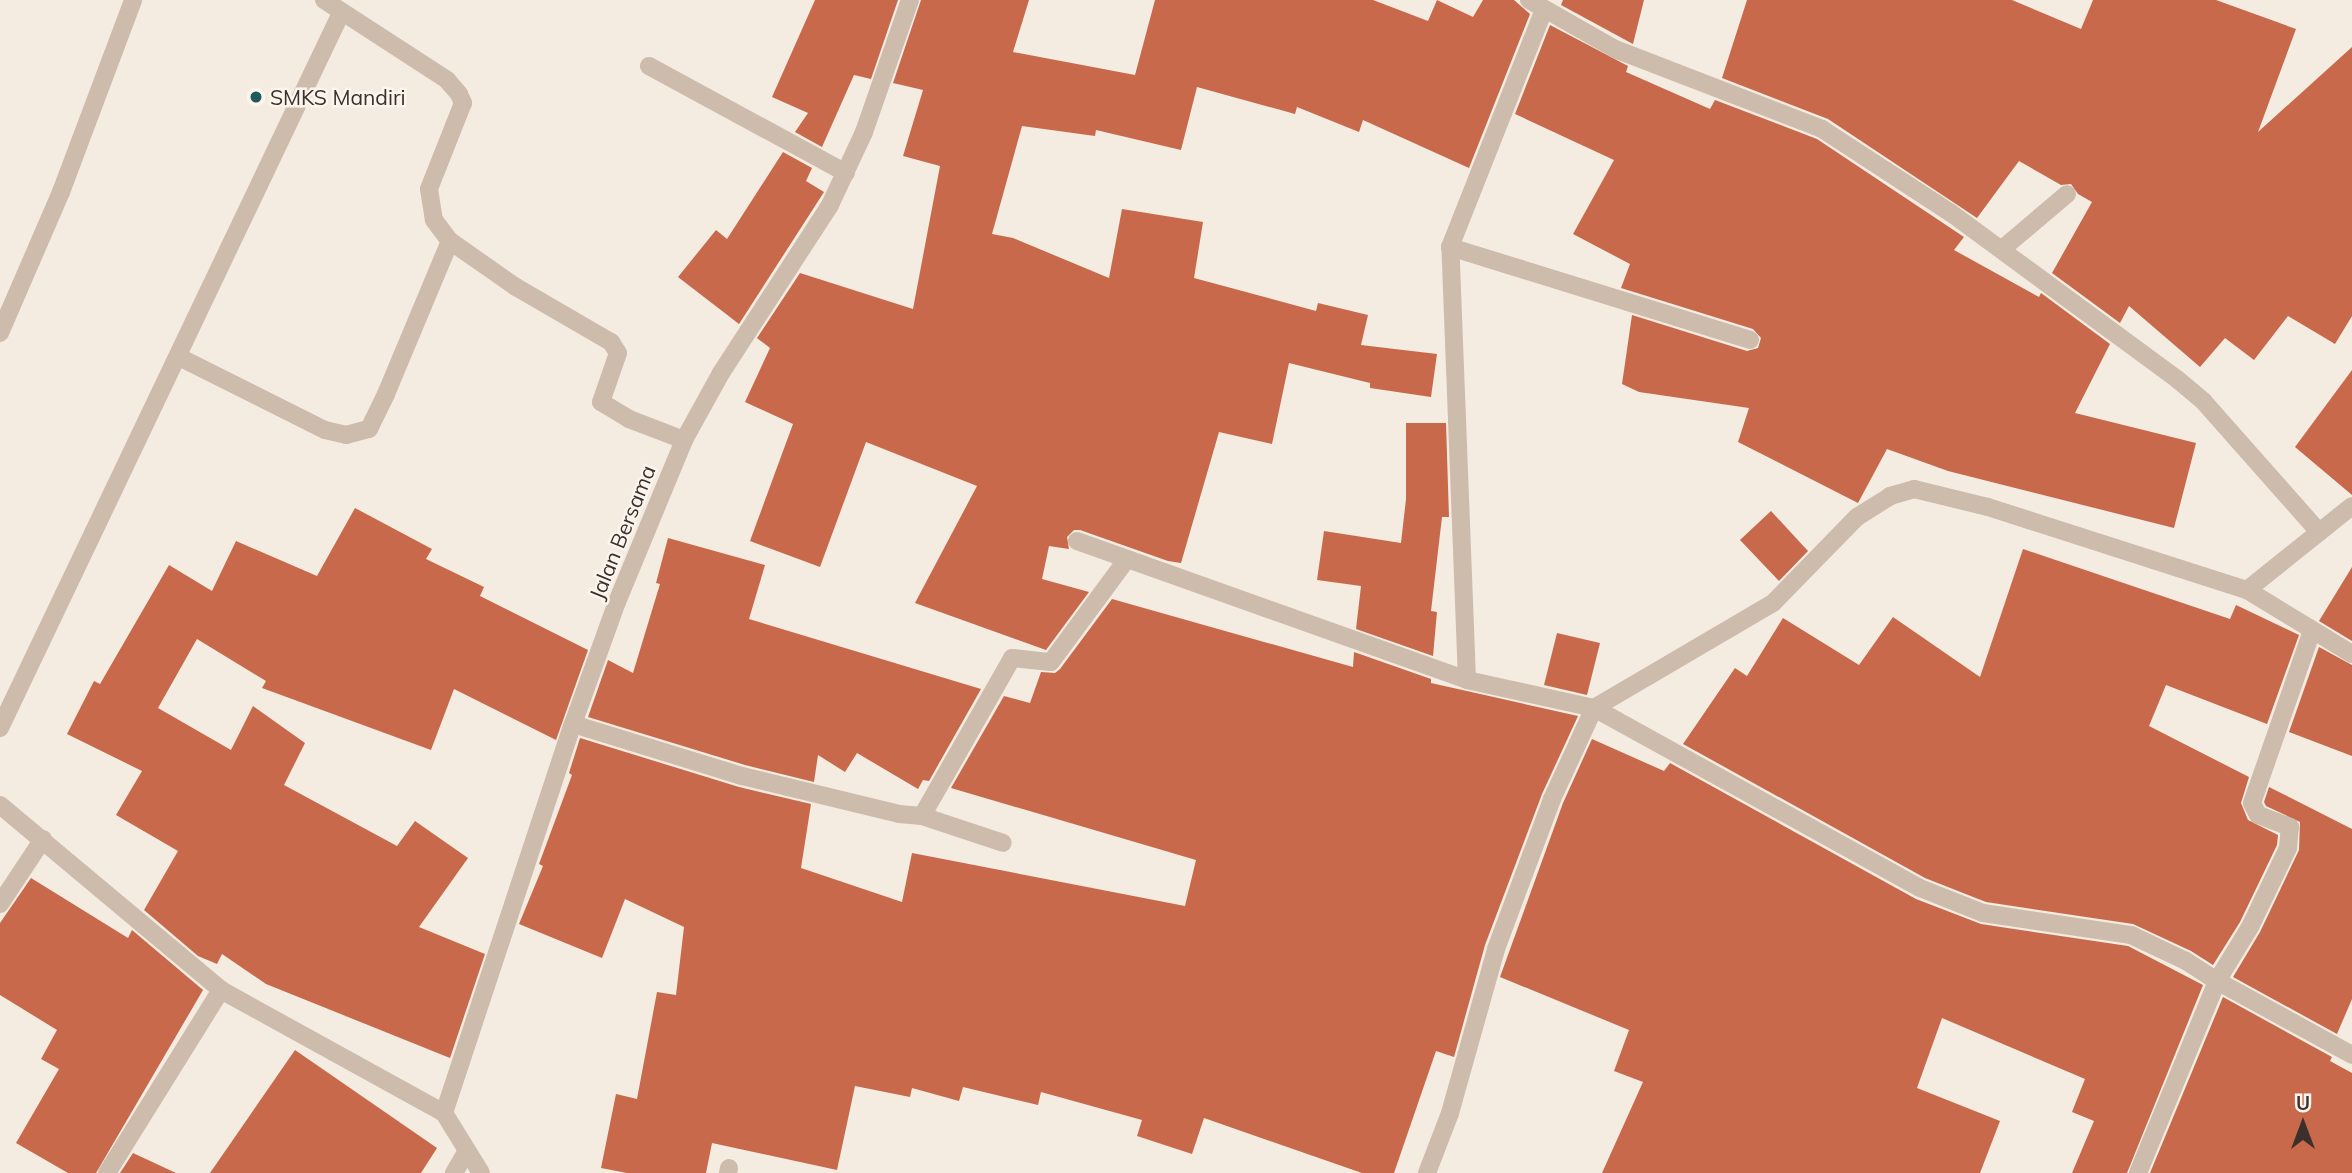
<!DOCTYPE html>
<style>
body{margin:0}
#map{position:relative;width:2352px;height:1173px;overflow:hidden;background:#f4ebe1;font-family:Mulish,sans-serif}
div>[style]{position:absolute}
.building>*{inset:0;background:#c8694b}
.street>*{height:18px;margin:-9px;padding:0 9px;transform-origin:9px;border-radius:9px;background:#cdbbac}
.dots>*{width:19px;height:19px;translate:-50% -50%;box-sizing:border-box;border:4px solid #fbf5ee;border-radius:50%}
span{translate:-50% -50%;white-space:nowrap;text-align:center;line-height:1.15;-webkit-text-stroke:5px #fbf5ee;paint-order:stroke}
.poi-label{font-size:21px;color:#3b302b}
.left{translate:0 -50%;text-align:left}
.street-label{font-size:21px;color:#3b302b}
.north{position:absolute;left:2268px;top:1089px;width:70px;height:70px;-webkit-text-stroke:5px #fbf5ee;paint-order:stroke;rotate:0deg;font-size:19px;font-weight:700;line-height:28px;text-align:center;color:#3b302b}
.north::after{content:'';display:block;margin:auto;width:24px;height:32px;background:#3b302b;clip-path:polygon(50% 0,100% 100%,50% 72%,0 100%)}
</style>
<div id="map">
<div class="building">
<i style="clip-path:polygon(815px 0,898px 0,871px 79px,854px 75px,822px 147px,795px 132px,808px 113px,772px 97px)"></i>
<i style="clip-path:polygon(921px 0,1029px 0,1013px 52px,1135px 75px,1155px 0,1373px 0,1428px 21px,1437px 0,1473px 17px,1483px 0,1514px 0,1530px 14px,1469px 168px,1363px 120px,1359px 132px,1297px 107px,1295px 114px,1197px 87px,1181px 150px,1096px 130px,1095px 136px,1022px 126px,992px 234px,1013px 238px,1109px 278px,1122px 209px,1203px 222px,1194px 278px,1316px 311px,1318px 303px,1368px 315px,1361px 345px,1437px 354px,1431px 397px,1370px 388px,1370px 383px,1289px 363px,1272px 444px,1219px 432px,1181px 563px,1168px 561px,1080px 530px,1074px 530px,1067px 537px,1069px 549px,1049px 546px,1042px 579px,1089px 592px,1046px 650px,915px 603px,977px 486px,866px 442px,820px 567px,750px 541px,793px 424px,745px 402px,770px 348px,757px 338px,800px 273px,913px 309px,940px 166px,903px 156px,923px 90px,893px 83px)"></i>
<i style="clip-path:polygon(1563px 0,1644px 0,1633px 44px,1561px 5px)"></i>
<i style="clip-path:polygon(1747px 0,2012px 0,2081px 29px,2093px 0,2216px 0,2296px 29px,2258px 132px,2352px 47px,2352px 316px,2335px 344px,2288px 316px,2254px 360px,2225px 338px,2200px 367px,2129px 306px,2120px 323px,2052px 273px,2092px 202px,2078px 194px,2071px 184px,2061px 185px,2019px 161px,1977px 218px,1828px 119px,1722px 78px)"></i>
<i style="clip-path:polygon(1550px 25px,1628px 66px,1626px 72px,1710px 109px,1715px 100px,1817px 139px,1964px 237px,1954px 250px,2039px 297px,2041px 293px,2110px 344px,2075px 413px,2196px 443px,2174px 528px,1948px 471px,1887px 449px,1858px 503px,1738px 442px,1749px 408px,1639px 392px,1622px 384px,1632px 315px,1747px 351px,1758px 348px,1761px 338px,1753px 329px,1621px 288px,1630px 264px,1573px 234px,1614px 160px,1515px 114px)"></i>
<i style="clip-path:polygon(783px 152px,812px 168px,806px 181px,824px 192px,739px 324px,678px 277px,716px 230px,727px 239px)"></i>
<i style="clip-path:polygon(2352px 370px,2352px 495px,2295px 447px)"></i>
<i style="clip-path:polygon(1406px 423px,1446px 423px,1449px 517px,1442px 517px,1431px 611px,1437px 612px,1433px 656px,1356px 629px,1361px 586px,1317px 580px,1324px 531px,1401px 543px,1406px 499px)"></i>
<i style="clip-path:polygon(355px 508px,432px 549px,426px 559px,484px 587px,480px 596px,588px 650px,556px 740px,454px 689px,431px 750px,262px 688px,266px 681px,197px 639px,158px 708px,231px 750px,253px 706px,305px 743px,284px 785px,397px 846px,415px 821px,468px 858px,419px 927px,485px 954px,450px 1058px,266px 984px,222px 954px,217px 964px,198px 956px,144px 910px,178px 851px,116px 815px,142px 771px,67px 734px,94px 681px,100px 684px,169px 565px,212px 591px,236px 541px,317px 576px)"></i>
<i style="clip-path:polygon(1771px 511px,1808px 551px,1779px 581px,1740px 540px)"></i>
<i style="clip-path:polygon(668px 538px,765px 565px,749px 619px,981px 689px,929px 781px,923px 780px,918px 789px,857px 753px,845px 772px,818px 755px,814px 782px,745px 765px,588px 717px,608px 660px,633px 673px,660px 584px,656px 583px)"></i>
<i style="clip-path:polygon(2023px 549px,2230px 619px,2236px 605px,2299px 635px,2267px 724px,2166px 685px,2149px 726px,2249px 777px,2241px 803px,2248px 820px,2278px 835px,2277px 845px,2240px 922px,2213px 965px,2191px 951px,2133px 924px,1986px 902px,1925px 878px,1683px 744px,1735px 668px,1747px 676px,1783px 618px,1859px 665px,1893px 617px,1980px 677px)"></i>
<i style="clip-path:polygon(2352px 567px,2352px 641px,2319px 621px)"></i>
<i style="clip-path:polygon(1112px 599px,1353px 667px,1354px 652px,1431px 679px,1431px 683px,1578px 716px,1542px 794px,1485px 945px,1454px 1057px,1436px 1051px,1394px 1173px,1362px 1173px,1204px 1118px,1192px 1154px,1137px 1136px,1142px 1120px,1041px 1092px,1038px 1105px,963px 1087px,959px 1101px,912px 1088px,910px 1097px,855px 1086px,837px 1170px,712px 1143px,706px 1173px,627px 1173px,601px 1168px,616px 1094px,637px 1099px,657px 992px,676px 995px,684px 927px,625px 899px,602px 958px,519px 924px,543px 866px,539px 864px,572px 775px,569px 773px,580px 738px,739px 787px,811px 804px,801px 868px,902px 902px,912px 853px,1185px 906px,1196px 860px,951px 788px,1004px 696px,1030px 703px,1041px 672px,1055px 673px,1060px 669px)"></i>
<i style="clip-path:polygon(1557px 633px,1600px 643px,1587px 695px,1544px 685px)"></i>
<i style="clip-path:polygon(2319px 647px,2352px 665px,2352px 756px,2289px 732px)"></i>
<i style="clip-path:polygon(1592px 739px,1664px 771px,1670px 763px,1916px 899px,1981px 924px,2128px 946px,2203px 985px,2127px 1173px,2072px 1173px,2094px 1121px,2072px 1112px,2085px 1079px,1942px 1018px,1917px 1088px,2000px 1121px,1980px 1173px,1602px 1173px,1643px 1082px,1614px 1071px,1629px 1030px,1500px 977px,1563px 803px)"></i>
<i style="clip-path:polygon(2269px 787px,2352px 829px,2352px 999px,2337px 1034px,2233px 977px,2260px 932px,2299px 850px,2300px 822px,2266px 806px,2264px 802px)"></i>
<i style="clip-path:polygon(31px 878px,128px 938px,132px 930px,203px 990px,96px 1173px,68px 1173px,16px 1143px,59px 1069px,41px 1059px,57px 1030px,0 995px,0 923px)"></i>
<i style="clip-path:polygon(2223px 997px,2332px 1057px,2330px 1061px,2352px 1073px,2352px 1173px,2150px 1173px)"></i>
<i style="clip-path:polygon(295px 1050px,437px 1148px,421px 1173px,210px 1173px)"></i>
<i style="clip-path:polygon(133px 1153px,176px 1173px,120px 1173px)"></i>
</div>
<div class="street">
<i style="left:324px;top:0;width:147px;rotate:33deg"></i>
<i style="left:447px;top:80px;width:18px;rotate:49deg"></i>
<i style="left:459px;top:94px;width:10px;rotate:66deg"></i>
<i style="left:463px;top:103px;width:92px;rotate:111.6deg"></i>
<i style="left:429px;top:189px;width:31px;rotate:81deg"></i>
<i style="left:434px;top:220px;width:26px;rotate:53deg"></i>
<i style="left:450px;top:241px;width:80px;rotate:34.9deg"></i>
<i style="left:516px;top:287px;width:110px;rotate:30.1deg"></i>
<i style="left:611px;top:342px;width:13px;rotate:58deg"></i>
<i style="left:618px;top:353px;width:52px;rotate:109.1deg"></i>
<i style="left:601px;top:402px;width:33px;rotate:31deg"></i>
<i style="left:629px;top:419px;width:59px;rotate:20.9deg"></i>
<i style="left:1529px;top:0;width:99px;rotate:29.7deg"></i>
<i style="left:1615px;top:49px;width:222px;rotate:21.1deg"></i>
<i style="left:1822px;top:129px;width:154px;rotate:33.1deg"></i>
<i style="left:1951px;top:213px;width:280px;rotate:36.3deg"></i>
<i style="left:2177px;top:379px;width:35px;rotate:40deg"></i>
<i style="left:2204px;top:402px;width:174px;rotate:48.5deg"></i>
<i style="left:649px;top:66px;width:224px;rotate:28.5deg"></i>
<i style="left:1450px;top:247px;width:314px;rotate:17.2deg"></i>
<i style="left:2002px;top:249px;width:85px;rotate:-40.2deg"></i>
<i style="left:0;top:333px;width:154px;rotate:-66.6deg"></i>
<i style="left:61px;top:192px;width:205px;rotate:-69.4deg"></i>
<i style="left:179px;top:357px;width:163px;rotate:26.6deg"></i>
<i style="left:325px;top:430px;width:22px;rotate:13deg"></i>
<i style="left:346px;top:435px;width:24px;rotate:-15deg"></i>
<i style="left:369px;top:429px;width:39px;rotate:-64deg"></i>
<i style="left:386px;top:394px;width:166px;rotate:-67.3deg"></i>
<i style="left:1077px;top:541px;width:414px;rotate:19.6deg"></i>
<i style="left:1467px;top:680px;width:130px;rotate:12.4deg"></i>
<i style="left:1594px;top:708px;width:372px;rotate:28.9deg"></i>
<i style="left:1920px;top:888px;width:68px;rotate:21.6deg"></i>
<i style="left:1983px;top:913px;width:150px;rotate:8.5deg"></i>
<i style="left:2131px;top:935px;width:61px;rotate:25.3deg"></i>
<i style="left:2186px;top:961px;width:37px;rotate:33deg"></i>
<i style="left:2217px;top:981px;width:154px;rotate:28.7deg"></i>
<i style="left:2247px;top:590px;width:134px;rotate:-38.7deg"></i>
<i style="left:1467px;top:680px;width:433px;rotate:-92.2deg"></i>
<i style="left:1450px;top:247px;width:255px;rotate:-68.4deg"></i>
<i style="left:573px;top:724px;width:177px;rotate:17.1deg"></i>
<i style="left:742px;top:776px;width:162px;rotate:13.6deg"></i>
<i style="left:899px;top:814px;width:23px;rotate:5deg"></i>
<i style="left:922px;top:816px;width:85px;rotate:18.4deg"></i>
<i style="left:0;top:728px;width:792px;rotate:-64.5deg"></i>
<i style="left:0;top:805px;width:288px;rotate:39.9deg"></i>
<i style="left:221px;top:990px;width:255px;rotate:28.9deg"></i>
<i style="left:444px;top:1113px;width:70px;rotate:58.3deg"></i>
<i style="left:922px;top:816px;width:182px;rotate:-60.3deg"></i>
<i style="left:1012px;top:658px;width:39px;rotate:6deg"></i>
<i style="left:1051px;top:662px;width:128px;rotate:-53.6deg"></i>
<i style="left:0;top:904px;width:78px;rotate:-56.5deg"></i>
<i style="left:444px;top:1113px;width:410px;rotate:-71.7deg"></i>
<i style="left:573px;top:724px;width:130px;rotate:-70.2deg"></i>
<i style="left:617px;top:602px;width:175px;rotate:-67.5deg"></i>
<i style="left:684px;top:440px;width:77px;rotate:-61.1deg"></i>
<i style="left:721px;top:373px;width:200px;rotate:-57deg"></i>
<i style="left:830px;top:205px;width:81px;rotate:-65deg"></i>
<i style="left:864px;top:132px;width:140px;rotate:-70.8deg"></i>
<i style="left:107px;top:1173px;width:216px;rotate:-58.1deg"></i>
<i style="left:454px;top:1173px;width:24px;rotate:-60deg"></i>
<i style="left:728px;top:1173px;width:5px;rotate:-79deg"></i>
<i style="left:1427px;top:1173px;width:64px;rotate:-69deg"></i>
<i style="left:1450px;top:1113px;width:170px;rotate:-74.3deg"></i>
<i style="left:1496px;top:949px;width:160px;rotate:-69.5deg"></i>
<i style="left:1552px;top:799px;width:100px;rotate:-65.2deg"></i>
<i style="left:1594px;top:708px;width:208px;rotate:-30.4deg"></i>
<i style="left:1773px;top:603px;width:120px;rotate:-45.7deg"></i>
<i style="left:1857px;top:517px;width:39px;rotate:-32deg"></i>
<i style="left:1890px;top:496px;width:25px;rotate:-16deg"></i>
<i style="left:1914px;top:489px;width:76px;rotate:13.7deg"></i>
<i style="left:1988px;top:507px;width:272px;rotate:17.8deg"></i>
<i style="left:2247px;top:590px;width:123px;rotate:31.4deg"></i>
<i style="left:2138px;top:1173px;width:208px;rotate:-67.6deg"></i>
<i style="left:2217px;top:981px;width:63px;rotate:-58.6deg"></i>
<i style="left:2250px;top:927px;width:88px;rotate:-64.3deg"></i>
<i style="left:2288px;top:848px;width:21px;rotate:-85deg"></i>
<i style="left:2290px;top:827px;width:34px;rotate:-159deg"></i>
<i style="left:2258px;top:815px;width:13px;rotate:-117deg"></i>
<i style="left:2252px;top:803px;width:182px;rotate:-70.8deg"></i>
</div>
<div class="dots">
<i style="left:256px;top:97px;background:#1f5a5e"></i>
</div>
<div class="poi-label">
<span class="left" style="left:270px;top:97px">SMKS Mandiri</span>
</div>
<div class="street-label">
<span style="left:622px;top:532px;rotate:-68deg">Jalan Bersama</span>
</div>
<div class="north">U</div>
</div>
